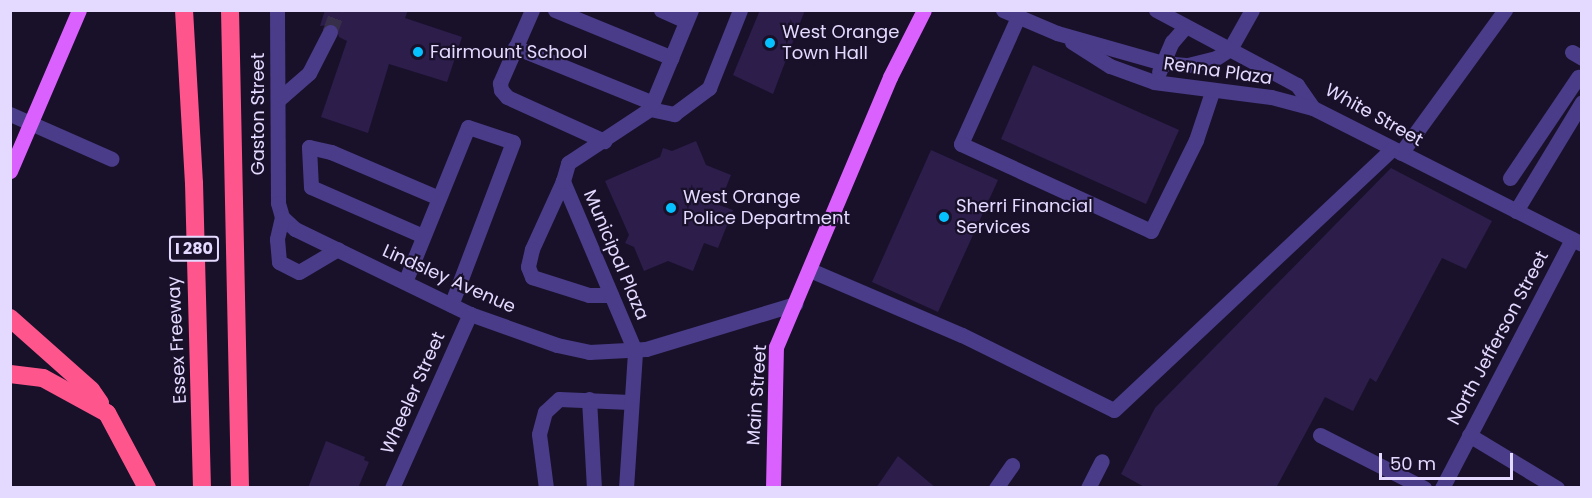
<!DOCTYPE html>
<style>
body{margin:0}
#map{position:relative;width:1592px;height:498px;overflow:hidden;background:#19112a;font-family:Poppins,sans-serif}
div>[style]{position:absolute}
.building>*{inset:0;background:#2d1d4b}
.minor-tunnel>*{height:15px;margin-top:-7.5px;transform-origin:0;background:repeating-linear-gradient(90deg,#372f4a 0 15px,transparent 0 23px)}
.minor>*{height:15px;margin:-7.5px;padding:0 7.5px;transform-origin:7.5px;border-radius:7.5px;background:#4a3c89}
.major>*{height:15px;margin:-7.5px;padding:0 7.5px;transform-origin:7.5px;border-radius:7.5px;background:#db61ff}
.highway>*{height:18px;margin:-9px;padding:0 9px;transform-origin:9px;border-radius:9px;background:#ff558d}
.dots>*{width:16px;height:16px;translate:-50% -50%;box-sizing:border-box;border:3px solid #19112a;border-radius:50%}
span{translate:-50% -50%;white-space:nowrap;text-align:center;line-height:1.15;-webkit-text-stroke:4.5px #19112a;paint-order:stroke}
.shield-label span{padding:2px 4px;background:#19112a;border:2px solid;border-radius:4px;-webkit-text-stroke-width:0}
.shield-label{font-size:16px;color:#e4daff;font-weight:700}
.poi-label{font-size:18px;color:#e4daff}
.left{translate:0 -50%;text-align:left}
.street-label{font-size:18px;color:#e4daff}
.frame{position:absolute;inset:0;border:12px solid #e4daff;pointer-events:none}
.scale{position:absolute;left:1379px;top:453px;width:134px;height:27px;box-sizing:border-box;border:3px solid #e4daff;border-top:0;padding-left:8px;font-size:18px;line-height:21px;white-space:nowrap;color:#e4daff;-webkit-text-stroke:4px #19112a;paint-order:stroke}
</style>
<div id="map">
<div class="building">
<i style="clip-path:polygon(325px 10px,408px 10px,405px 18px,462px 37px,447px 82px,389px 64px,368px 133px,321px 117px,347px 41px,339px 37px,335px 24px,320px 26px)"></i>
<i style="clip-path:polygon(760px 10px,805px 10px,773px 94px,733px 75px)"></i>
<i style="clip-path:polygon(1033px 65px,1179px 130px,1146px 204px,1001px 139px)"></i>
<i style="clip-path:polygon(696px 141px,706px 165px,731px 175px,719px 205px,733px 210px,718px 248px,704px 243px,693px 271px,668px 261px,644px 271px,634px 247px,625px 243px,629px 235px,605px 181px,660px 157px,663px 148px,672px 151px)"></i>
<i style="clip-path:polygon(931px 150px,998px 180px,938px 312px,872px 282px)"></i>
<i style="clip-path:polygon(1391px 168px,1492px 221px,1466px 269px,1442px 258px,1376px 382px,1370px 378px,1353px 411px,1325px 397px,1276px 488px,1146px 488px,1121px 474px,1155px 408px)"></i>
<i style="clip-path:polygon(326px 441px,365px 457px,364px 460px,369px 462px,358px 488px,308px 488px)"></i>
<i style="clip-path:polygon(898px 456px,936px 488px,876px 488px)"></i>
</div>
<div class="minor-tunnel">
<i style="left:330px;top:32px;width:23px;rotate:-70deg"></i>
</div>
<div class="minor">
<i style="left:277px;top:10px;width:193px;rotate:89.7deg"></i>
<i style="left:278px;top:203px;width:15px;rotate:74deg"></i>
<i style="left:282px;top:217px;width:18px;rotate:43deg"></i>
<i style="left:295px;top:229px;width:195px;rotate:25.9deg"></i>
<i style="left:470px;top:314px;width:92px;rotate:19.6deg"></i>
<i style="left:557px;top:345px;width:33px;rotate:12deg"></i>
<i style="left:589px;top:352px;width:57px;rotate:-3deg"></i>
<i style="left:646px;top:349px;width:156px;rotate:-16.8deg"></i>
<i style="left:532px;top:10px;width:80px;rotate:113.7deg"></i>
<i style="left:500px;top:83px;width:7px;rotate:82deg"></i>
<i style="left:501px;top:90px;width:9px;rotate:49deg"></i>
<i style="left:507px;top:97px;width:107px;rotate:24.4deg"></i>
<i style="left:555px;top:10px;width:126px;rotate:22.3deg"></i>
<i style="left:661px;top:10px;width:27px;rotate:24deg"></i>
<i style="left:1003px;top:10px;width:59px;rotate:23.1deg"></i>
<i style="left:1057px;top:33px;width:110px;rotate:15.8deg"></i>
<i style="left:1163px;top:63px;width:25px;rotate:5deg"></i>
<i style="left:1188px;top:65px;width:29px;rotate:-14deg"></i>
<i style="left:1216px;top:58px;width:17px;rotate:-33deg"></i>
<i style="left:1230px;top:49px;width:45px;rotate:-60.6deg"></i>
<i style="left:1156px;top:10px;width:160px;rotate:28deg"></i>
<i style="left:1297px;top:85px;width:28px;rotate:55deg"></i>
<i style="left:1313px;top:108px;width:301px;rotate:26.8deg"></i>
<i style="left:1018px;top:17px;width:139px;rotate:114.2deg"></i>
<i style="left:961px;top:144px;width:209px;rotate:24.6deg"></i>
<i style="left:1151px;top:231px;width:102px;rotate:-63.7deg"></i>
<i style="left:1196px;top:140px;width:51px;rotate:-71.6deg"></i>
<i style="left:1072px;top:42px;width:45px;rotate:32.3deg"></i>
<i style="left:1110px;top:66px;width:47px;rotate:20deg"></i>
<i style="left:1154px;top:82px;width:118px;rotate:7.3deg"></i>
<i style="left:1271px;top:97px;width:43px;rotate:14.7deg"></i>
<i style="left:515px;top:47px;width:149px;rotate:22.1deg"></i>
<i style="left:1572px;top:52px;width:12px;rotate:31deg"></i>
<i style="left:1159px;top:72px;width:33px;rotate:-67deg"></i>
<i style="left:1172px;top:42px;width:20px;rotate:-49deg"></i>
<i style="left:278px;top:100px;width:41px;rotate:-41.1deg"></i>
<i style="left:309px;top:73px;width:46px;rotate:-62.9deg"></i>
<i style="left:650px;top:109px;width:25px;rotate:12deg"></i>
<i style="left:674px;top:114px;width:44px;rotate:-36.6deg"></i>
<i style="left:709px;top:88px;width:84px;rotate:-68.3deg"></i>
<i style="left:10px;top:114px;width:111px;rotate:23.8deg"></i>
<i style="left:1401px;top:153px;width:177px;rotate:-54deg"></i>
<i style="left:1510px;top:178px;width:122px;rotate:-56deg"></i>
<i style="left:563px;top:181px;width:75px;rotate:114.5deg"></i>
<i style="left:532px;top:249px;width:18px;rotate:103deg"></i>
<i style="left:528px;top:267px;width:11px;rotate:68deg"></i>
<i style="left:532px;top:277px;width:60px;rotate:17.5deg"></i>
<i style="left:589px;top:295px;width:22px"></i>
<i style="left:1516px;top:211px;width:127px;rotate:-58.8deg"></i>
<i style="left:282px;top:217px;width:23px;rotate:103deg"></i>
<i style="left:277px;top:239px;width:23px;rotate:85deg"></i>
<i style="left:279px;top:262px;width:22px;rotate:27deg"></i>
<i style="left:299px;top:272px;width:45px;rotate:-30.5deg"></i>
<i style="left:423px;top:236px;width:122px;rotate:-156.4deg"></i>
<i style="left:311px;top:187px;width:40px;rotate:-92.9deg"></i>
<i style="left:309px;top:147px;width:23px;rotate:13deg"></i>
<i style="left:331px;top:152px;width:117px;rotate:23.1deg"></i>
<i style="left:810px;top:270px;width:165px;rotate:23.2deg"></i>
<i style="left:962px;top:335px;width:169px;rotate:26.3deg"></i>
<i style="left:1114px;top:410px;width:381px;rotate:-43.2deg"></i>
<i style="left:405px;top:282px;width:167px;rotate:-67.9deg"></i>
<i style="left:468px;top:127px;width:47px;rotate:18.4deg"></i>
<i style="left:513px;top:142px;width:174px;rotate:110.8deg"></i>
<i style="left:589px;top:399px;width:89px;rotate:86.8deg"></i>
<i style="left:1320px;top:435px;width:117px;rotate:27deg"></i>
<i style="left:1469px;top:435px;width:103px;rotate:31.1deg"></i>
<i style="left:392px;top:488px;width:191px;rotate:-65.9deg"></i>
<i style="left:546px;top:488px;width:54px;rotate:-97.4deg"></i>
<i style="left:539px;top:434px;width:23px;rotate:-75deg"></i>
<i style="left:545px;top:412px;width:19px;rotate:-43deg"></i>
<i style="left:559px;top:399px;width:71px;rotate:2.4deg"></i>
<i style="left:626px;top:488px;width:137px;rotate:-86.2deg"></i>
<i style="left:635px;top:351px;width:185px;rotate:-113deg"></i>
<i style="left:563px;top:181px;width:19px;rotate:-74deg"></i>
<i style="left:568px;top:163px;width:98px;rotate:-33.4deg"></i>
<i style="left:650px;top:109px;width:107px;rotate:-67.5deg"></i>
<i style="left:996px;top:488px;width:28px;rotate:-55deg"></i>
<i style="left:1088px;top:488px;width:30px;rotate:-63deg"></i>
<i style="left:1442px;top:488px;width:281px;rotate:-62.4deg"></i>
</div>
<div class="major">
<i style="left:10px;top:171px;width:175px;rotate:-66.8deg"></i>
<i style="left:773px;top:488px;width:141px;rotate:-88.8deg"></i>
<i style="left:776px;top:347px;width:293px;rotate:-67.1deg"></i>
<i style="left:890px;top:77px;width:75px;rotate:-63.1deg"></i>
</div>
<div class="highway">
<i style="left:184px;top:10px;width:173px;rotate:86.7deg"></i>
<i style="left:194px;top:183px;width:305px;rotate:88.5deg"></i>
<i style="left:230px;top:10px;width:478px;rotate:88.8deg"></i>
<i style="left:10px;top:318px;width:108px;rotate:41.6deg"></i>
<i style="left:91px;top:390px;width:16px;rotate:55deg"></i>
<i style="left:10px;top:374px;width:33px;rotate:7deg"></i>
<i style="left:43px;top:378px;width:73px;rotate:28.7deg"></i>
<i style="left:107px;top:413px;width:85px;rotate:61.9deg"></i>
</div>
<div class="dots">
<i style="left:770px;top:43px;background:#06c1ff"></i>
<i style="left:418px;top:52px;background:#06c1ff"></i>
<i style="left:671px;top:208px;background:#06c1ff"></i>
<i style="left:944px;top:217px;background:#06c1ff"></i>
</div>
<div class="shield-label">
<span style="left:194px;top:249px">I 280</span>
</div>
<div class="poi-label">
<span class="left" style="left:782px;top:43px">West Orange<br>Town Hall</span>
<span class="left" style="left:430px;top:52px">Fairmount School</span>
<span class="left" style="left:683px;top:208px">West Orange<br>Police Department</span>
<span class="left" style="left:956px;top:217px">Sherri Financial<br>Services</span>
</div>
<div class="street-label">
<span style="left:1218px;top:71px;rotate:8deg">Renna Plaza</span>
<span style="left:258px;top:114px;rotate:-90deg">Gaston Street</span>
<span style="left:1374px;top:115px;rotate:29deg">White Street</span>
<span style="left:616px;top:255px;rotate:67deg">Municipal Plaza</span>
<span style="left:449px;top:279px;rotate:24deg">Lindsley Avenue</span>
<span style="left:1498px;top:338px;rotate:-62deg">North Jefferson Street</span>
<span style="left:177px;top:340px;rotate:-93deg">Essex Freeway</span>
<span style="left:413px;top:393px;rotate:-66deg">Wheeler Street</span>
<span style="left:757px;top:395px;rotate:-86deg">Main Street</span>
</div>
<div class="frame"></div>
<div class="scale">50 m</div>
</div>
